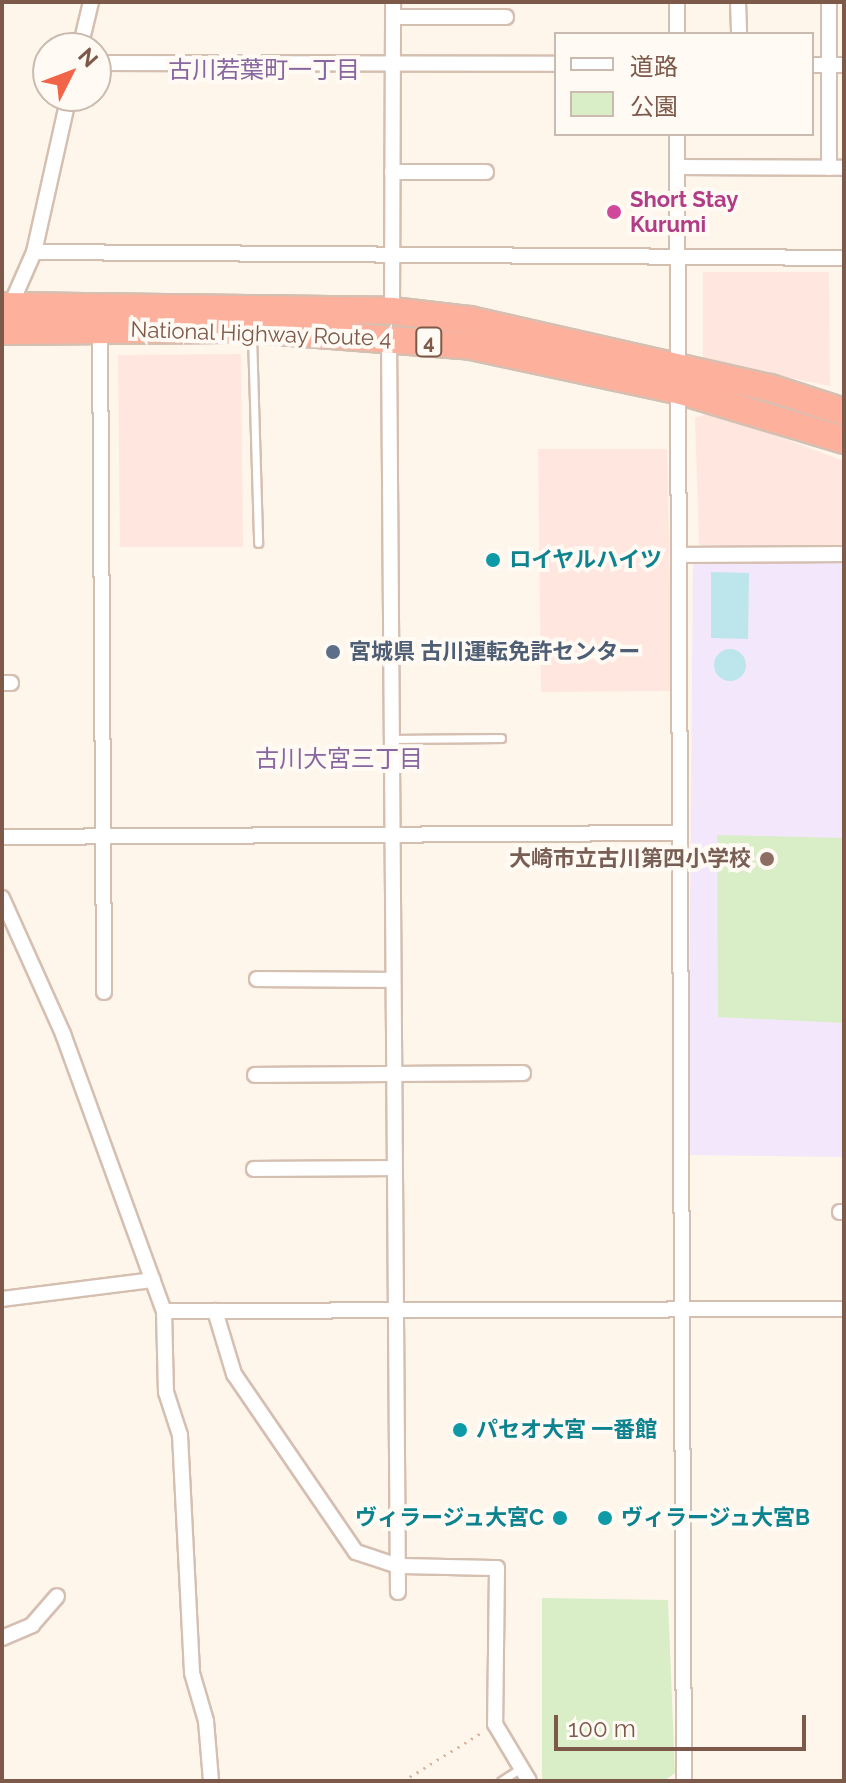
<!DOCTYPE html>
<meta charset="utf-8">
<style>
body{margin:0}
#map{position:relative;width:846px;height:1783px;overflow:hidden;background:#fef6eb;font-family:Raleway,"Noto Sans JP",sans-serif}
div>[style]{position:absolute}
.commercial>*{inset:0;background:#ffe6de}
.education>*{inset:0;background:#f3e7fb}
.green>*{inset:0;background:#d9eec6}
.water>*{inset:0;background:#bce6eb}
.round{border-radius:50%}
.path>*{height:3px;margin-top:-1.5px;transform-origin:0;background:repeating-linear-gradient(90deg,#dcb5a1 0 2px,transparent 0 8px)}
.roads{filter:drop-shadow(2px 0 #d5bfb1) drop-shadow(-2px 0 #d5bfb1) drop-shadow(0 2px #d5bfb1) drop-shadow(0 -2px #d5bfb1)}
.lane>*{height:7px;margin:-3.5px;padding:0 3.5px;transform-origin:3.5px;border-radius:3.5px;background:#fff}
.street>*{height:14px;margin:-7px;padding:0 7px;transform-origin:7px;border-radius:7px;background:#fff}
.highway>*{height:26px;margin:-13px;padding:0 13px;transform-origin:13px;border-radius:13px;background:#fdb19d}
.dots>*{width:22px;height:22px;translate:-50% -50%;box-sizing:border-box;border:4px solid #fffaf3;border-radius:50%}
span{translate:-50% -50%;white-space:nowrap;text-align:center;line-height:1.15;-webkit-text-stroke:8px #fffaf3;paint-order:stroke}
.shield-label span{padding:2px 6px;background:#fffaf3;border:2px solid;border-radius:6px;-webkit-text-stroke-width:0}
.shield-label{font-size:20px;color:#7d594a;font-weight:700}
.hotel-label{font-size:22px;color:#b23c85;font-weight:700}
.left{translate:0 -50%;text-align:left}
.street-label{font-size:22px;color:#7d594a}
.culture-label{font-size:22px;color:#0d838f;font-weight:700}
.right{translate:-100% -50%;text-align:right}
.service-label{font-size:22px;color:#4e5e75;font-weight:700}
.education-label{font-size:22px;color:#785e54;font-weight:700}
.neighbourhood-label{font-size:24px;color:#89669f}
.frame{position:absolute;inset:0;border:4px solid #7d594a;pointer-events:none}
.legend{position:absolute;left:554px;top:32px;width:260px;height:104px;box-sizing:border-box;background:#fffaf3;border:2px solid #cbbaaf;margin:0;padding:10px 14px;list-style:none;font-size:24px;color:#7d594a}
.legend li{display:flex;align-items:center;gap:16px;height:40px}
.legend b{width:40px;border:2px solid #cbbaaf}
.north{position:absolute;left:32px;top:32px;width:80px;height:80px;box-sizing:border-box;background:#fffaf3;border:2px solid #cbbaaf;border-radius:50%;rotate:48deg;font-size:22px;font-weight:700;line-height:32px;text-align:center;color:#7d594a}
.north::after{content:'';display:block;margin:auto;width:28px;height:36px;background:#f16447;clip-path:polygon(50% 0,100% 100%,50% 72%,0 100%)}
.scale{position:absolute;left:554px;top:1715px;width:252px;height:36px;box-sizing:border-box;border:4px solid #7d594a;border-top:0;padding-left:10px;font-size:24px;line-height:28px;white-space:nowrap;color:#7d594a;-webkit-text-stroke:6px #fffaf3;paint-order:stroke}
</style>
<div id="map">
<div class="commercial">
<i style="clip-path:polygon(703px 272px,829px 272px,830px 386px,703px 360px)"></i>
<i style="clip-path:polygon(241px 354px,243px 547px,120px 547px,118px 355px)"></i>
<i style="clip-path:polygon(712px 412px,844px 461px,844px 547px,699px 545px,695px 418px)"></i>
<i style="clip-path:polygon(538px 449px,667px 449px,672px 691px,541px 692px)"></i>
</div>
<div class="education">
<i style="clip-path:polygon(693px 561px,844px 563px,844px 1157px,688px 1155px)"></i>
</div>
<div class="green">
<i style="clip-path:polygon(717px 835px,844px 838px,844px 1023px,718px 1017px)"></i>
<i style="clip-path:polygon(542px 1598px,668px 1600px,675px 1773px,667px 1779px,542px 1779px)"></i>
</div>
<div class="water">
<i style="clip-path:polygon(711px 572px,749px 573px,748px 639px,711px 638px)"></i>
<i class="round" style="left:714px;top:649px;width:32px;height:32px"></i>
</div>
<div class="path">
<i style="left:403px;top:1781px;width:92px;rotate:-31.6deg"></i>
</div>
<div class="roads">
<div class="lane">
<i style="left:252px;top:335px;width:208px;rotate:88.3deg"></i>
<i style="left:392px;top:739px;width:109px;rotate:-0.5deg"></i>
<i style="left:501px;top:1781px;width:24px;rotate:-33deg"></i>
</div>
<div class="street">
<i style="left:677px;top:2px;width:32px;rotate:90deg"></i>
<i style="left:738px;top:2px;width:32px;rotate:88deg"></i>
<i style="left:393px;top:17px;width:113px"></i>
<i style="left:80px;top:48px;width:47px;rotate:-76.6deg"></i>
<i style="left:96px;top:63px;width:460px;rotate:0.1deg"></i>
<i style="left:812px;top:65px;width:32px"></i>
<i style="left:677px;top:134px;width:1647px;rotate:89.76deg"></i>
<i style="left:677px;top:167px;width:167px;rotate:0.3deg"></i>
<i style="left:829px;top:168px;width:166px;rotate:-90deg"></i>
<i style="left:392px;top:172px;width:94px"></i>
<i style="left:34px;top:252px;width:810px;rotate:0.42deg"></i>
<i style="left:9px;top:309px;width:62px;rotate:-66.3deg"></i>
<i style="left:34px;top:252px;width:160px;rotate:-77.4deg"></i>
<i style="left:392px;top:311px;width:309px;rotate:-89.8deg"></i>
<i style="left:100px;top:329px;width:663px;rotate:89.65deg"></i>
<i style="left:389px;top:337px;width:1255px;rotate:89.59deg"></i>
<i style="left:680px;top:555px;width:164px;rotate:-0.3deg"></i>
<i style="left:2px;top:683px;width:9px"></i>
<i style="left:2px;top:837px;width:676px;rotate:-0.34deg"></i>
<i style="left:2px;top:898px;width:149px;rotate:65.8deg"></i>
<i style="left:63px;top:1034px;width:295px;rotate:70deg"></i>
<i style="left:164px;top:1311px;width:81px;rotate:88.6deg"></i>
<i style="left:166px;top:1392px;width:45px;rotate:72deg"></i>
<i style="left:180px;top:1435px;width:238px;rotate:87.1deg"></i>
<i style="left:192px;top:1673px;width:50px;rotate:73.7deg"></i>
<i style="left:206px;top:1721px;width:60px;rotate:85.2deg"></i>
<i style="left:257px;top:979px;width:136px;rotate:0.4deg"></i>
<i style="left:255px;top:1075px;width:268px;rotate:-0.4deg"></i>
<i style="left:254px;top:1169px;width:140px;rotate:-0.4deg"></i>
<i style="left:840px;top:1212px;width:4px"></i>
<i style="left:2px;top:1299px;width:152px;rotate:-7.2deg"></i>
<i style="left:164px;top:1311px;width:680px;rotate:-0.17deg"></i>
<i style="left:215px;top:1311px;width:66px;rotate:73.2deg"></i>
<i style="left:234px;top:1374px;width:216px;rotate:55.6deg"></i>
<i style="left:356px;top:1552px;width:44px;rotate:18.4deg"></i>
<i style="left:398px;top:1566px;width:99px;rotate:1.2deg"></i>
<i style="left:497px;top:1568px;width:156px;rotate:90.7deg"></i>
<i style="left:495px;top:1724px;width:66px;rotate:59.2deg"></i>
<i style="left:2px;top:1638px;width:33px;rotate:-23deg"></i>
<i style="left:32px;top:1625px;width:38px;rotate:-49deg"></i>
</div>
<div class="highway">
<i style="left:2px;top:306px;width:390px;rotate:0.7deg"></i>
<i style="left:392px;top:311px;width:79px;rotate:6.6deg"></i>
<i style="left:470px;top:320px;width:308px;rotate:12.8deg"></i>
<i style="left:770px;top:388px;width:78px;rotate:18deg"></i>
<i style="left:2px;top:331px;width:250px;rotate:-0.5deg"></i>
<i style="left:252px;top:329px;width:220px;rotate:4.4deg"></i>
<i style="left:471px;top:346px;width:215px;rotate:12.1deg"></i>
<i style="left:681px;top:391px;width:170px;rotate:16.7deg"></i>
</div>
</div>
<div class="dots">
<i style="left:614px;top:212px;background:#d1479c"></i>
<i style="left:493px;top:560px;background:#0f9aa8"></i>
<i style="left:333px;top:652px;background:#5c6f8a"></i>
<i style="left:767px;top:859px;background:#8d6e63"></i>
<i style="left:460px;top:1430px;background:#0f9aa8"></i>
<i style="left:560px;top:1518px;background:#0f9aa8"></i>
<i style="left:605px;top:1518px;background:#0f9aa8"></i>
</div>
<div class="shield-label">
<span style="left:429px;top:342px">4</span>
</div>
<div class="hotel-label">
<span class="left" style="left:630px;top:212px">Short Stay<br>Kurumi</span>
</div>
<div class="street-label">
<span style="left:261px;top:334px;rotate:2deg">National Highway Route 4</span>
</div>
<div class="culture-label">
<span class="left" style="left:509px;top:560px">ロイヤルハイツ</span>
<span class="left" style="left:476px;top:1430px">パセオ大宮 一番館</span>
<span class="right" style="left:544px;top:1518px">ヴィラージュ大宮C</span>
<span class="left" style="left:621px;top:1518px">ヴィラージュ大宮B</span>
</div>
<div class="service-label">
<span class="left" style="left:349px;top:652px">宮城県 古川運転免許センター</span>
</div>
<div class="education-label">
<span class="right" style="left:751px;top:859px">大崎市立古川第四小学校</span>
</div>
<div class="neighbourhood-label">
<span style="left:264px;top:70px">古川若葉町一丁目</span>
<span style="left:339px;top:759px">古川大宮三丁目</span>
</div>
<div class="frame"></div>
<ul class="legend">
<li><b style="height:10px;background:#fff"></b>道路</li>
<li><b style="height:22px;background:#d9eec6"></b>公園</li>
</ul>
<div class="north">N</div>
<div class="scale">100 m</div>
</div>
